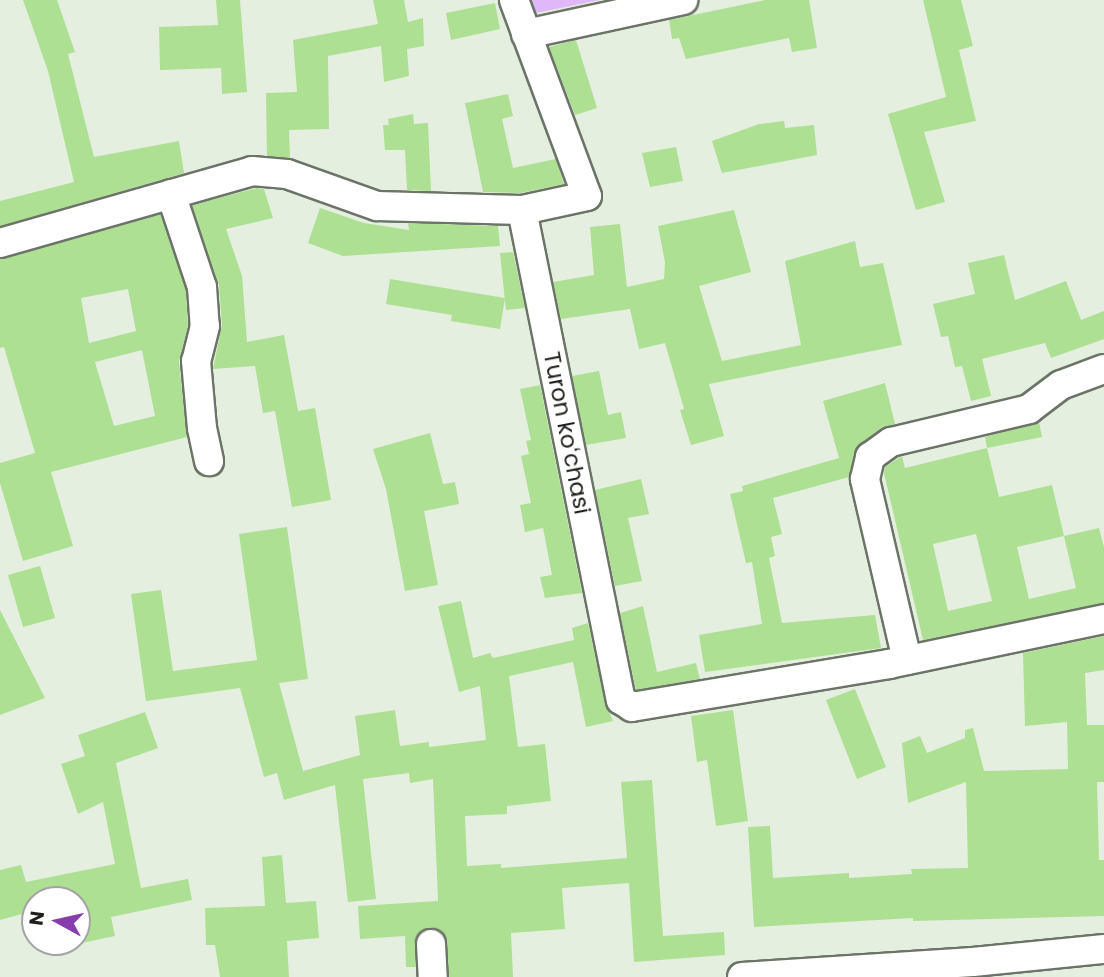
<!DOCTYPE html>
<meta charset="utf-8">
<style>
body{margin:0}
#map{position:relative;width:1104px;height:977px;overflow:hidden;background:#e5efe0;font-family:Poppins,sans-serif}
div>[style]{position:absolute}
.green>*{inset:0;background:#e0b8f9}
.building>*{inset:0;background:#ade092}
.roads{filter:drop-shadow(2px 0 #6c7468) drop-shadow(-2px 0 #6c7468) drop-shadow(0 2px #6c7468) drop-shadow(0 -2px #6c7468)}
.minor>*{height:28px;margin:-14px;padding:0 14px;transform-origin:14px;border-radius:14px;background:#fff}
span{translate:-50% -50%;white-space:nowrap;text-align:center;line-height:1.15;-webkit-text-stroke:7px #fff;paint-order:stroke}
.street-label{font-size:23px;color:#1c1f1a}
.north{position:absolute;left:21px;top:886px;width:70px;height:70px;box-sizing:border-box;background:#fff;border:2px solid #a4a5a3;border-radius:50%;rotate:278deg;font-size:19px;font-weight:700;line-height:28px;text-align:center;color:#1c1f1a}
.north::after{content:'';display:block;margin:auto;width:24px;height:32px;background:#873dae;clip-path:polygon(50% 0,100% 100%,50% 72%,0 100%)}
</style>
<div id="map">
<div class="green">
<i style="clip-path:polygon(531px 0,600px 0,536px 13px)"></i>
</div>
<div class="building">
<i style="clip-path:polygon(23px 0,57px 0,75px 52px,68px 54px,94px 157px,179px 141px,184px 173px,0 226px,0 201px,74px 182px,48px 71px)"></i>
<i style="clip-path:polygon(216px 0,240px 0,247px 92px,222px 94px,221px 68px,160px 70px,159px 27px,218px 25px)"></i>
<i style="clip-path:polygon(373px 0,404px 0,408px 22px,423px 18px,424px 46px,407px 49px,409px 76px,384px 82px,381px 46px,328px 56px,329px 129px,289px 130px,290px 158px,267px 156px,266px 93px,297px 92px,293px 40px,378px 24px)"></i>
<i style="clip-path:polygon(765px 0,809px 0,817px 48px,792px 52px,789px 38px,686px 59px,679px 38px,672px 39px,669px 20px)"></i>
<i style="clip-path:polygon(923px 0,961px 0,973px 46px,959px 50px,976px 121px,924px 132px,945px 202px,916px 210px,888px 114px,946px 97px)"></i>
<i style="clip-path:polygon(495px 3px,500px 29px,451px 40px,446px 13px)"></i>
<i style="clip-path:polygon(576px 40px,597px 108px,575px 115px,549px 47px)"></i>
<i style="clip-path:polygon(508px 94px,513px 116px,502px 119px,513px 168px,556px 159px,564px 184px,520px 193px,483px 192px,465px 103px)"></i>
<i style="clip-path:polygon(413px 114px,414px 124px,428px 123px,431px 191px,407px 190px,405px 150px,385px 150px,383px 125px,389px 125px,388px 119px)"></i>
<i style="clip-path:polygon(784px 121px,785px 128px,814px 125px,817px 155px,722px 173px,712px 141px,759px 124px)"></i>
<i style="clip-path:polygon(676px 147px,683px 181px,650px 187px,642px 153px)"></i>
<i style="clip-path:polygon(257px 188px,264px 189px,273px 218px,226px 229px,242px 276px,247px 342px,284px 335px,298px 411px,315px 408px,331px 500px,292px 507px,275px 411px,263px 413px,255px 366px,213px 369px,222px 325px,219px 285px,192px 205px)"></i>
<i style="clip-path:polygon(320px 208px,364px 223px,409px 230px,408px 223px,498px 226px,500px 246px,343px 256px,308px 243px)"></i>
<i style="clip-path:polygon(734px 210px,751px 272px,699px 286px,722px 361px,801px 345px,785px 261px,855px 241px,860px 267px,883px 263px,902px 345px,709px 384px,724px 436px,691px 445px,680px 410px,684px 409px,665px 343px,639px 349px,630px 309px,561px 319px,553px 282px,594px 275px,590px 227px,620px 224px,627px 287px,664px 279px,665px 262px,658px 226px)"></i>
<i style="clip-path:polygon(evenodd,160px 214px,186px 290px,188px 325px,179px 362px,187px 437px,51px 472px,73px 546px,23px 561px,0 483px,0 463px,35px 453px,4px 347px,0 348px,0 259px,160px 214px,128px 289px,136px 331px,89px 343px,81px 298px,128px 289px,160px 214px,142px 350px,155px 416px,114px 426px,95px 362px,142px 350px)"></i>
<i style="clip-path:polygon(513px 252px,525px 308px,506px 310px,500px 253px)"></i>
<i style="clip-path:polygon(1004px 255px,1015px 300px,1066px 281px,1081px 320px,1104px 311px,1104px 339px,1051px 358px,1045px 343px,982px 359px,991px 396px,971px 401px,962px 366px,955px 367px,948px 336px,941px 337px,933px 304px,975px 294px,968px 263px)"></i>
<i style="clip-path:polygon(390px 279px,505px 298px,500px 329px,451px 321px,452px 315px,386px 304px)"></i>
<i style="clip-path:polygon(599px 371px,608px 415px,621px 412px,626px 438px,586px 445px,572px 376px)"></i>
<i style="clip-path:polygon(885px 383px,895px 424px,881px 428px,860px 444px,854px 453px,849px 477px,773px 498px,782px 534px,771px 537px,775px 556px,769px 558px,782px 623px,875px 615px,881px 648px,705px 672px,699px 635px,762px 624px,752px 562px,746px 563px,730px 494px,743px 491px,742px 486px,839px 458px,823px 401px)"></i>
<i style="clip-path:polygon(540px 385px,582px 593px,545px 598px,540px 577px,552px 575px,543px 528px,525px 532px,520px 505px,531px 503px,521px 456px,529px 454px,526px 441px,531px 440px,520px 389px)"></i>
<i style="clip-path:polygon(evenodd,1039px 422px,1042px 437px,987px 448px,999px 497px,1052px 485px,1064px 536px,1099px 528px,1104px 547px,1104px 603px,923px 640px,884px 473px,885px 467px,902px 456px,905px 468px,987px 448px,985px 437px,1039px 422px,976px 534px,992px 601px,948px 611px,933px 544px,976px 534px,1039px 422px,1064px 536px,1076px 588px,1029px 599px,1017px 547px,1064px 536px)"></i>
<i style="clip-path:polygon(430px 433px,443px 484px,455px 482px,459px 504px,424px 511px,438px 585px,405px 591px,386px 489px,373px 449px)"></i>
<i style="clip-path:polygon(641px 479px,649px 514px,628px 518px,642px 581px,615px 586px,595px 490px)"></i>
<i style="clip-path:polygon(287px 527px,308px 679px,279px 683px,303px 771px,360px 755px,355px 716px,395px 710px,400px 746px,429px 742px,429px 747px,486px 740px,480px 686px,459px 692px,438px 606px,461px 601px,473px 658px,490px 653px,493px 658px,574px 640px,572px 628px,588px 623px,605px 703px,613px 721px,586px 727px,573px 662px,509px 676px,518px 747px,545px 744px,551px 801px,507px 806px,507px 814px,465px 816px,467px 866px,501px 864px,501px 868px,627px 858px,621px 782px,652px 780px,663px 936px,724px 932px,725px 955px,634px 962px,629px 883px,562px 888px,565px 929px,511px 933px,513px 977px,449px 977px,447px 942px,438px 929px,422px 930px,417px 936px,416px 967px,406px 967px,405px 936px,360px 939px,358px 906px,438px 901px,433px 779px,410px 783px,409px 773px,363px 779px,376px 899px,348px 902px,335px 785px,284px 800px,277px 773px,264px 777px,240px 688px,146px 701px,131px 594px,161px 590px,173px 671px,257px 660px,239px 534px)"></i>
<i style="clip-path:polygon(40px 566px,55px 618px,23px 627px,8px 575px)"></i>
<i style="clip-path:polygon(643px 606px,657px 672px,696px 663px,700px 679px,636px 690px,620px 613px)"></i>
<i style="clip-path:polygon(0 610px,45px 698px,0 715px)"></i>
<i style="clip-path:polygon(1104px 636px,1104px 670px,1085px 673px,1087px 725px,1104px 725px,1104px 782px,1097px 782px,1099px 860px,1104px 860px,1104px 916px,913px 921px,913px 918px,754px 927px,748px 827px,770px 826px,773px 878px,849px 873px,849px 878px,912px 874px,911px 869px,968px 868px,966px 782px,908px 803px,902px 743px,920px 736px,927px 753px,965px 738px,965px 730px,973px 728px,984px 771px,1068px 769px,1067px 722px,1025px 726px,1023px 653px)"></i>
<i style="clip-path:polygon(855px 689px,886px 767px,857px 779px,826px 700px)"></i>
<i style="clip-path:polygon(733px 710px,748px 821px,716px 826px,707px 760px,697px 762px,691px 716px)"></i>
<i style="clip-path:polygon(145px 712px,158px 748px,116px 763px,141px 888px,188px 879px,192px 900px,111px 917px,115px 936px,77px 944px,77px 900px,30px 900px,33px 911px,0 920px,0 870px,21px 865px,26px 882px,115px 864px,103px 802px,78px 814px,61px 764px,85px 756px,78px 735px)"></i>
<i style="clip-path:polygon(282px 855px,286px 903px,316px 901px,319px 938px,287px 941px,289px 977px,220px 977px,215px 945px,206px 945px,205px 908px,265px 906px,262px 857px)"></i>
</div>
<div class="roads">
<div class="minor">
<i style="left:514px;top:0;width:209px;rotate:69.6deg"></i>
<i style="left:587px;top:196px;width:66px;rotate:167.8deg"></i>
<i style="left:526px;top:34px;width:161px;rotate:-12.2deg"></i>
<i style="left:171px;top:194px;width:98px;rotate:71.6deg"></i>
<i style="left:202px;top:287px;width:39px;rotate:86deg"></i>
<i style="left:205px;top:326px;width:36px;rotate:104deg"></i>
<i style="left:196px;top:361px;width:67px;rotate:84.9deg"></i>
<i style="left:202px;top:428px;width:34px;rotate:78deg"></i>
<i style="left:0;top:243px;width:262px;rotate:-15.9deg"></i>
<i style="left:252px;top:171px;width:35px;rotate:5deg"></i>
<i style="left:287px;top:174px;width:96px;rotate:19.6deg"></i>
<i style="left:377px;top:206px;width:145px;rotate:1.6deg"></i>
<i style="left:522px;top:210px;width:500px;rotate:78.6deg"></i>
<i style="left:621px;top:700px;width:13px;rotate:32deg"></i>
<i style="left:632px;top:707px;width:261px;rotate:-9.5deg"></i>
<i style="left:889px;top:664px;width:220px;rotate:-11.8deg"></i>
<i style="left:907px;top:660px;width:186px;rotate:-103.1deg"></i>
<i style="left:865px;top:479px;width:23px;rotate:-77deg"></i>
<i style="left:870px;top:457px;width:26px;rotate:-36deg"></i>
<i style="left:891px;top:442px;width:142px;rotate:-13.4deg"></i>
<i style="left:1029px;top:409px;width:40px;rotate:-37deg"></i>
<i style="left:1061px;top:385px;width:46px;rotate:-20.4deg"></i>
<i style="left:431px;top:944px;width:33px;rotate:87deg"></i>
<i style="left:742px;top:977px;width:231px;rotate:-3.7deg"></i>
<i style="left:973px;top:962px;width:132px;rotate:-5.7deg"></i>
</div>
</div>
<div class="street-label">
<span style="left:567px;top:433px;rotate:79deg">Turon koʻchasi</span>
</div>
<div class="north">N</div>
</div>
